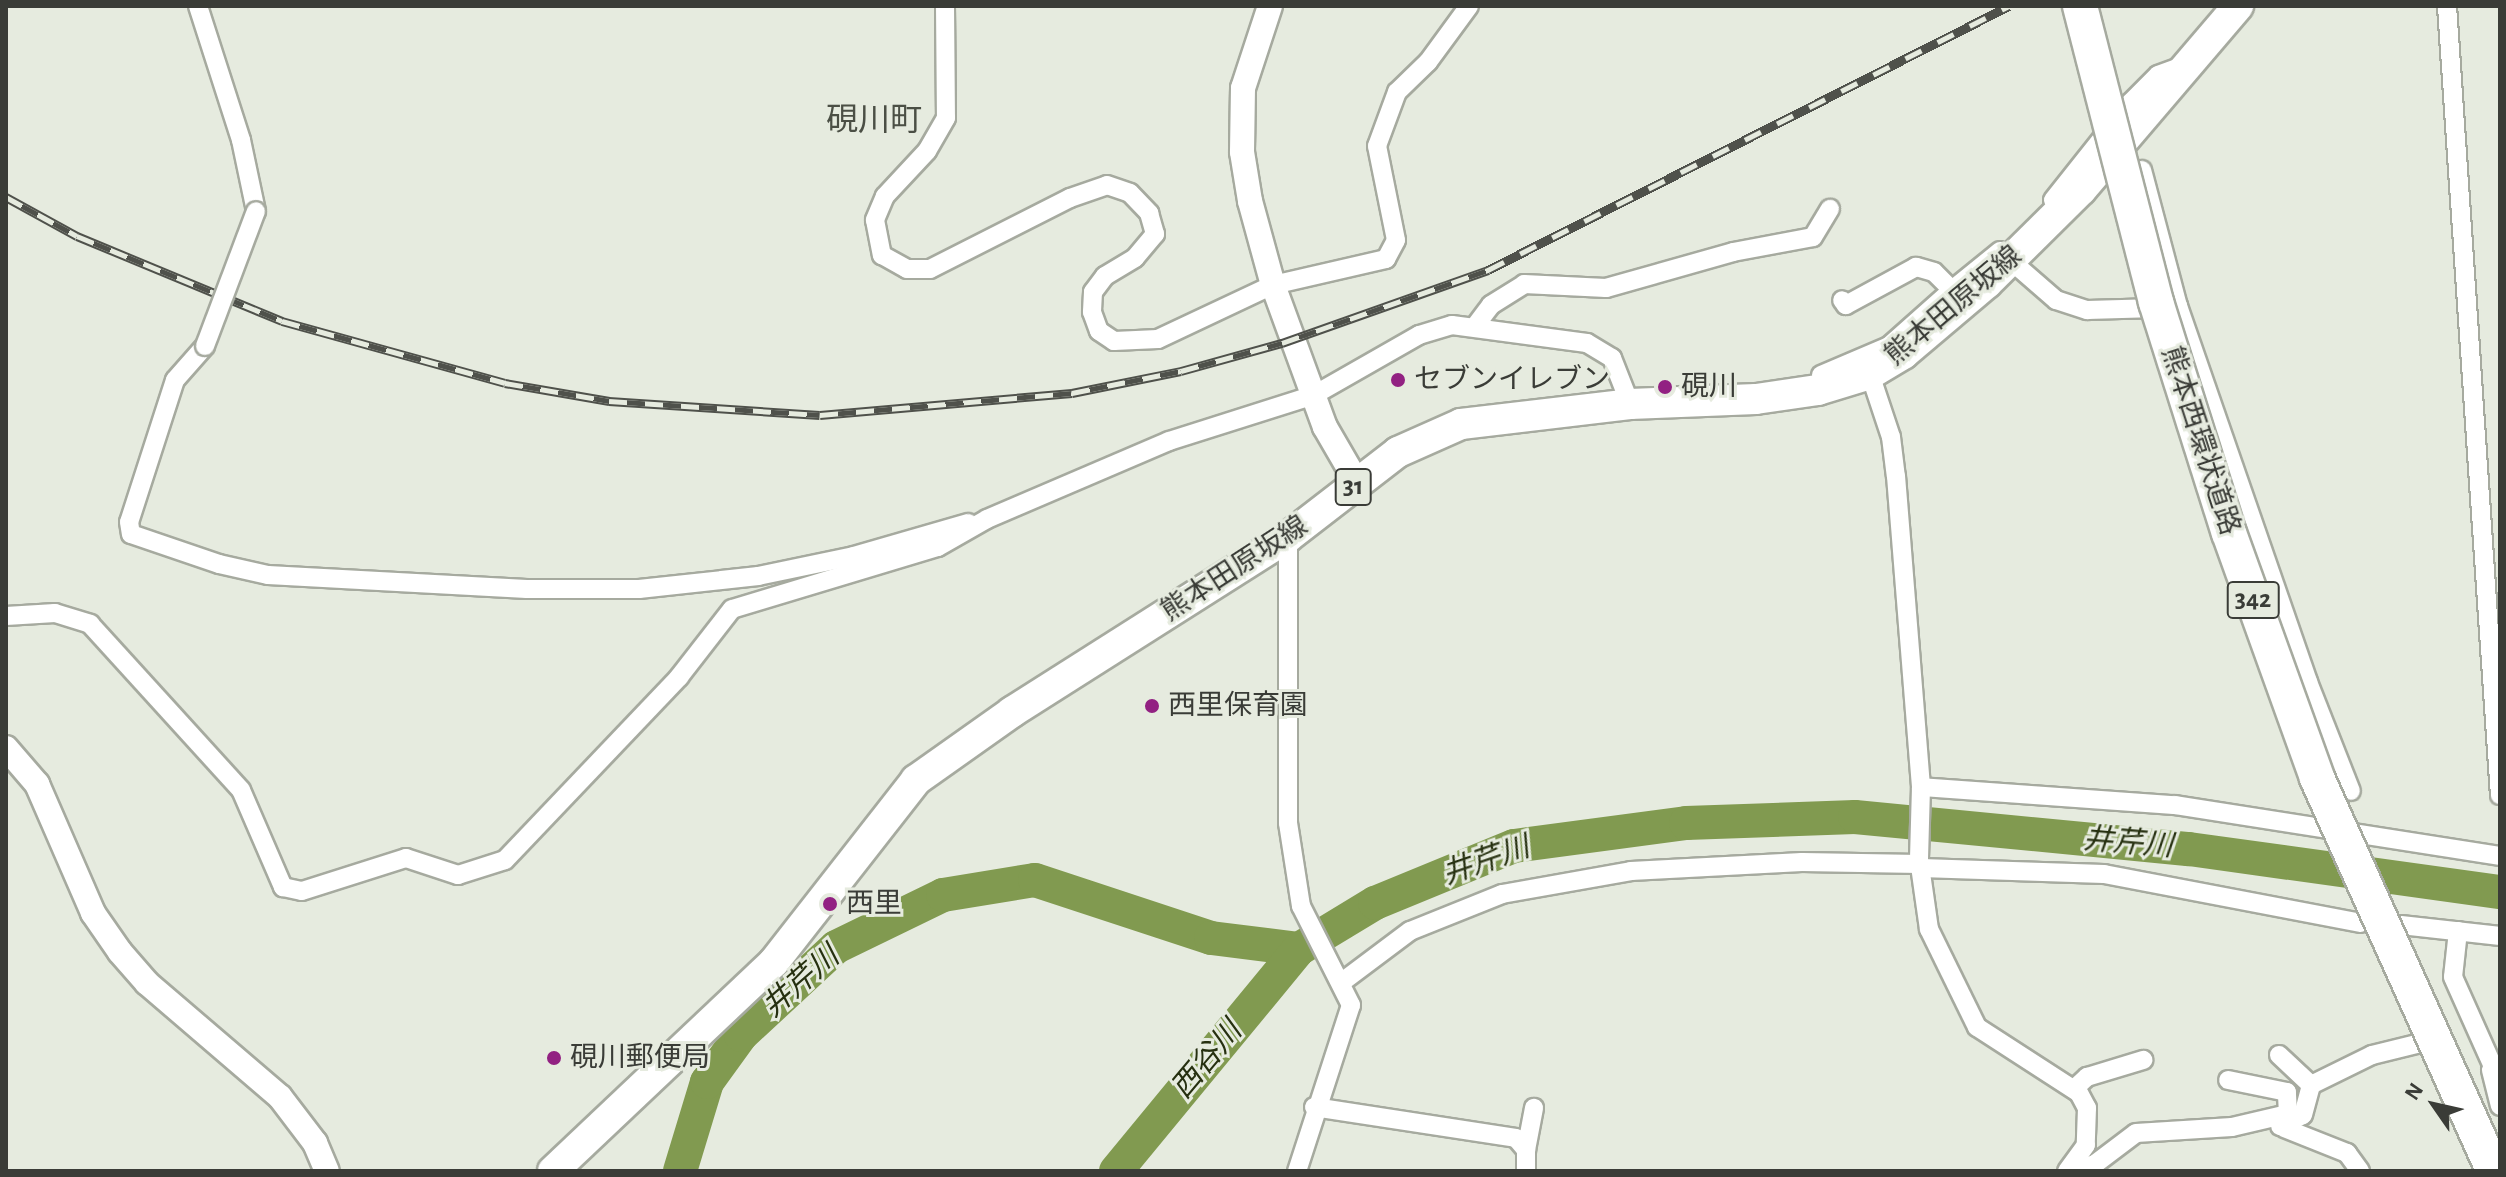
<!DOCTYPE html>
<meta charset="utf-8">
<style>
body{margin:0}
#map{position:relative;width:2506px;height:1177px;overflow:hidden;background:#e6ebdf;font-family:"Alegreya Sans","Noto Sans JP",sans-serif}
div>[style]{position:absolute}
.river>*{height:34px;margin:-17px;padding:0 17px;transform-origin:17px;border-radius:17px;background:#819a50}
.roads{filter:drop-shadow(2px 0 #a6aa9f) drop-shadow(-2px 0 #a6aa9f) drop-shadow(0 2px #a6aa9f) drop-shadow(0 -2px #a6aa9f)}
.minor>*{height:18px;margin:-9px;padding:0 9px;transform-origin:9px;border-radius:9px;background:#fff}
.tertiary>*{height:24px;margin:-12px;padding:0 12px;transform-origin:12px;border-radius:12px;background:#fff}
.primary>*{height:30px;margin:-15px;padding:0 15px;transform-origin:15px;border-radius:15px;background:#fff}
.rail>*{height:9px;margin-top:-4.5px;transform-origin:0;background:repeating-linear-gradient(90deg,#e6ebdf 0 18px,#4f514b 0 36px);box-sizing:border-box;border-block:2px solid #4f514b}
.bridges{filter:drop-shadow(2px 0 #a6aa9f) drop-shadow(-2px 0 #a6aa9f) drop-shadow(0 2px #a6aa9f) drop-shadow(0 -2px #a6aa9f)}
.minor-bridge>*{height:18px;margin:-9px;padding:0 9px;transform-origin:9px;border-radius:9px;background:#fff}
.motorway-bridge>*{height:34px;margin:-17px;padding:0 17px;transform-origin:17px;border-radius:17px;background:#fff}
.dots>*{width:22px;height:22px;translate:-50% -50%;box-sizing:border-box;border:4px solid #e6ebdf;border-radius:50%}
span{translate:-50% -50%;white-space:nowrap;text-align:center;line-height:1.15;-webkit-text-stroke:6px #e6ebdf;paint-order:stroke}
.shield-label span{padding:2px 6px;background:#e6ebdf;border:2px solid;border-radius:6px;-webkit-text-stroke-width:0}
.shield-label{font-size:26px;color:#3a3c37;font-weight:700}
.street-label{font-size:28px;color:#3a3c37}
.poi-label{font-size:28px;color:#3a3c37}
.left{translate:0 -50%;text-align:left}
.water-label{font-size:30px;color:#263010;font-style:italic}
.quarter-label{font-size:32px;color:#4b4f45}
.frame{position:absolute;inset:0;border:8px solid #3a3c37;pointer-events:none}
.north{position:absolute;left:2394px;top:1065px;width:80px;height:80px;-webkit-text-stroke:6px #e6ebdf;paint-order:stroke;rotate:304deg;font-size:22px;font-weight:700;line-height:32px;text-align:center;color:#3a3c37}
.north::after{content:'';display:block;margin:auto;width:28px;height:36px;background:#3a3c37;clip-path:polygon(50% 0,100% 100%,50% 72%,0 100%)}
</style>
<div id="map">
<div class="river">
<i style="left:680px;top:1171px;width:93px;rotate:-73.1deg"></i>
<i style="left:707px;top:1082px;width:58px;rotate:-54.1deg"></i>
<i style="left:741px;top:1035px;width:129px;rotate:-42.8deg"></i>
<i style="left:836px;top:947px;width:119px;rotate:-25.9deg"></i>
<i style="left:943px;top:895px;width:93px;rotate:-9.3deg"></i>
<i style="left:1035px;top:880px;width:185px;rotate:18.2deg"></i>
<i style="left:1211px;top:938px;width:89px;rotate:7.1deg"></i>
<i style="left:1299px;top:949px;width:89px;rotate:-31.2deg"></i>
<i style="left:1375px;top:903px;width:150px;rotate:-22.3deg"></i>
<i style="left:1514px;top:846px;width:174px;rotate:-7.6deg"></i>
<i style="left:1686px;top:823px;width:169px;rotate:-2deg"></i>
<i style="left:1855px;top:817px;width:336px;rotate:5.5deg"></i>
<i style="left:2189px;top:849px;width:314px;rotate:7.9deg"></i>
<i style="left:1116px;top:1171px;width:288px;rotate:-50.5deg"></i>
</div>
<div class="roads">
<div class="minor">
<i style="left:198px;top:6px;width:141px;rotate:72.2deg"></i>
<i style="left:241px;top:140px;width:73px;rotate:78.1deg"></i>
<i style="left:945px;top:6px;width:112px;rotate:89.5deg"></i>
<i style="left:946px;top:118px;width:38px;rotate:120deg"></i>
<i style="left:927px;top:151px;width:62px;rotate:133deg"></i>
<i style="left:885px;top:196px;width:26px;rotate:113deg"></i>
<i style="left:875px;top:220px;width:36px;rotate:79deg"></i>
<i style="left:882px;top:255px;width:29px;rotate:29deg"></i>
<i style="left:907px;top:269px;width:23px"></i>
<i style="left:930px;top:269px;width:157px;rotate:-26.9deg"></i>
<i style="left:1070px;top:198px;width:39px;rotate:-19deg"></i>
<i style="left:1107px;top:185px;width:24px;rotate:19deg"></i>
<i style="left:1130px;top:193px;width:28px;rotate:46deg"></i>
<i style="left:1149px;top:213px;width:22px;rotate:74deg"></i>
<i style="left:1155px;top:234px;width:31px;rotate:130deg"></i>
<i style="left:1135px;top:258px;width:35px;rotate:149deg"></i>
<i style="left:1105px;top:276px;width:20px;rotate:127deg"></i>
<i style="left:1093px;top:292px;width:20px;rotate:93deg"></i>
<i style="left:1092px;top:312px;width:20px;rotate:70deg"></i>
<i style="left:1099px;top:331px;width:18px;rotate:34deg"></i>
<i style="left:1114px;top:341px;width:44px;rotate:-2.6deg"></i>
<i style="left:1158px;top:339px;width:127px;rotate:-25.2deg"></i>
<i style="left:1273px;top:285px;width:116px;rotate:-13deg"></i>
<i style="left:1386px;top:259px;width:21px;rotate:-62deg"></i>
<i style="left:1396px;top:240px;width:96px;rotate:-101.4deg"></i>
<i style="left:1377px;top:146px;width:58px;rotate:-69.7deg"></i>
<i style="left:1397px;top:92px;width:43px;rotate:-44.1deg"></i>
<i style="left:1428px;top:62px;width:69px;rotate:-53.8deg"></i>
<i style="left:2447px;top:6px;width:791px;rotate:86.16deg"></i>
<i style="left:2142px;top:170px;width:141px;rotate:75.2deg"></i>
<i style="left:2053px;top:200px;width:125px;rotate:-51.5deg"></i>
<i style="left:2131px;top:102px;width:38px;rotate:-45deg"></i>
<i style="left:2158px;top:75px;width:27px;rotate:-20deg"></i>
<i style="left:2010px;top:260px;width:61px;rotate:41deg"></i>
<i style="left:2056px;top:300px;width:33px;rotate:18deg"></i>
<i style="left:2087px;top:310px;width:70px;rotate:-1.6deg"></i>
<i style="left:1952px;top:290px;width:62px;rotate:-39.1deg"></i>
<i style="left:2170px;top:307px;width:8px;rotate:-7deg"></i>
<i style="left:2178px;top:306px;width:398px;rotate:70.9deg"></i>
<i style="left:2308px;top:682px;width:117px;rotate:68.5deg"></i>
<i style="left:1476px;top:325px;width:25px;rotate:-53deg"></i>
<i style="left:1491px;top:305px;width:39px;rotate:-32deg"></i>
<i style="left:1524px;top:284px;width:82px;rotate:2.8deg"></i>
<i style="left:1606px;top:288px;width:132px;rotate:-15.8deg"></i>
<i style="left:1733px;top:252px;width:81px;rotate:-10.6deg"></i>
<i style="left:1813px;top:237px;width:33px;rotate:-59deg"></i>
<i style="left:205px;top:346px;width:45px;rotate:131.4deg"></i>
<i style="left:175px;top:380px;width:149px;rotate:107.9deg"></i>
<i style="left:129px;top:522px;width:12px;rotate:81deg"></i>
<i style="left:131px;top:534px;width:93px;rotate:18.8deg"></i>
<i style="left:219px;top:564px;width:50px;rotate:12.7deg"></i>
<i style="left:268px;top:575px;width:259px;rotate:3.1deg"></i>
<i style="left:527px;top:589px;width:112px"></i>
<i style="left:639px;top:589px;width:120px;rotate:-6.2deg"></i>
<i style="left:758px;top:576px;width:98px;rotate:-11.8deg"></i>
<i style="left:854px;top:556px;width:119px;rotate:-16.1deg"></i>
<i style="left:1870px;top:374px;width:66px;rotate:71.6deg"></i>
<i style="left:1891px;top:437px;width:39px;rotate:83deg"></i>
<i style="left:1896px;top:476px;width:312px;rotate:85.4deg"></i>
<i style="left:1921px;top:787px;width:72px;rotate:91.6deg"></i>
<i style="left:1919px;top:859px;width:71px;rotate:81.9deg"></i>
<i style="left:1929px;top:929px;width:109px;rotate:63.9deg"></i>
<i style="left:1977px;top:1027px;width:121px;rotate:32.9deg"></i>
<i style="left:2079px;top:1093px;width:17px;rotate:62deg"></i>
<i style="left:2087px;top:1108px;width:37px;rotate:92deg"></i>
<i style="left:2086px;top:1145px;width:32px;rotate:126deg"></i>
<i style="left:1821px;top:375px;width:74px;rotate:-23.1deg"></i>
<i style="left:1889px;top:346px;width:84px;rotate:-41.6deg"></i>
<i style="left:1952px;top:290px;width:25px;rotate:-135deg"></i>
<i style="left:1934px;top:272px;width:19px;rotate:-164deg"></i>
<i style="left:1916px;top:267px;width:80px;rotate:151.5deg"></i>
<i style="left:1846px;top:305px;width:6px;rotate:-129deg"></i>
<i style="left:1288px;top:537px;width:286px;rotate:90deg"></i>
<i style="left:1288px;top:823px;width:84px;rotate:81.1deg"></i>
<i style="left:1301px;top:906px;width:111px;rotate:63.2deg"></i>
<i style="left:1351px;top:1005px;width:175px;rotate:108deg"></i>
<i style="left:6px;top:616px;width:49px;rotate:-3.5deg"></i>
<i style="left:55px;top:613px;width:37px;rotate:17deg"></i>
<i style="left:90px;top:624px;width:224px;rotate:47.7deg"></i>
<i style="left:241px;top:790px;width:106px;rotate:66.6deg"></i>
<i style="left:283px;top:887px;width:19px;rotate:12deg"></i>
<i style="left:302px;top:891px;width:109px;rotate:-17.6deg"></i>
<i style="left:406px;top:858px;width:55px;rotate:18.1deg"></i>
<i style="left:458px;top:875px;width:49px;rotate:-17.7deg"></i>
<i style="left:505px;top:860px;width:253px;rotate:-46.4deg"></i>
<i style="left:679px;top:677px;width:86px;rotate:-52.1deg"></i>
<i style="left:732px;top:609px;width:215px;rotate:-16.8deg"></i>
<i style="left:938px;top:547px;width:56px;rotate:-29.7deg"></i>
<i style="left:987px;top:519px;width:198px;rotate:-23.2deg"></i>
<i style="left:1169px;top:441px;width:152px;rotate:-17.6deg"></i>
<i style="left:1314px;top:395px;width:121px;rotate:-29.7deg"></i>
<i style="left:1419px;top:335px;width:34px;rotate:-17deg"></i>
<i style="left:1452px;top:325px;width:136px;rotate:7.6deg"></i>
<i style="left:1587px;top:343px;width:29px;rotate:31deg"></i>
<i style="left:1612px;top:358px;width:49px;rotate:68.6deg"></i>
<i style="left:1921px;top:787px;width:255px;rotate:4.1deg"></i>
<i style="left:2175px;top:805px;width:329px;rotate:8.9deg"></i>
<i style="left:1921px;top:868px;width:183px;rotate:1.9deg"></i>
<i style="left:2104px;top:874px;width:261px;rotate:10.8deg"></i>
<i style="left:2401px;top:925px;width:100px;rotate:6.3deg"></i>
<i style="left:2458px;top:931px;width:46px;rotate:96.2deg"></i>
<i style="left:2453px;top:977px;width:115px;rotate:65.9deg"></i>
<i style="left:1342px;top:982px;width:85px;rotate:-36.9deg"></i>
<i style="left:1410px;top:931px;width:99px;rotate:-21.9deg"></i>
<i style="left:1502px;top:894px;width:131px;rotate:-10.1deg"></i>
<i style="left:1631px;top:871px;width:171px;rotate:-3deg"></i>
<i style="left:1802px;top:862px;width:118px;rotate:1deg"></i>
<i style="left:2279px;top:1055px;width:44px;rotate:43.2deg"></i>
<i style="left:2491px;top:1070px;width:37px;rotate:76deg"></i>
<i style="left:2074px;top:1089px;width:18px;rotate:-43deg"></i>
<i style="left:2087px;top:1077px;width:59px;rotate:-16.9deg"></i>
<i style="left:1314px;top:1107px;width:204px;rotate:8.7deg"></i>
<i style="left:1516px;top:1138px;width:16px;rotate:50deg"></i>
<i style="left:1526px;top:1150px;width:21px;rotate:90deg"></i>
<i style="left:2280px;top:1126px;width:25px;rotate:-26deg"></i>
<i style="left:2303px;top:1115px;width:31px;rotate:-75deg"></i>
<i style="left:2311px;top:1085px;width:68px;rotate:-26.2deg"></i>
<i style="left:2372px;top:1055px;width:46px;rotate:-13.7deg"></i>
<i style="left:2284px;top:1128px;width:68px;rotate:21.6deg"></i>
<i style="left:2347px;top:1153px;width:22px;rotate:54deg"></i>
<i style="left:1526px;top:1150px;width:43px;rotate:-79.2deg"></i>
<i style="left:2072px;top:1171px;width:24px;rotate:-17deg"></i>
<i style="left:2095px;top:1164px;width:51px;rotate:-37.1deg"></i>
<i style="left:2136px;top:1133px;width:96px;rotate:-3.6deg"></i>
<i style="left:2232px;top:1127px;width:57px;rotate:-13.1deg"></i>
<i style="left:2288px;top:1114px;width:22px;rotate:-93deg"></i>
<i style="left:2287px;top:1092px;width:60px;rotate:-168.5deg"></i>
</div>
<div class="tertiary">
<i style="left:1270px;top:6px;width:86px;rotate:108.2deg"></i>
<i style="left:1243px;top:88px;width:64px;rotate:90.9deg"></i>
<i style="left:1242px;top:152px;width:50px;rotate:80.7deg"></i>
<i style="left:1250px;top:201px;width:87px;rotate:74.7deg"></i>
<i style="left:1273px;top:285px;width:151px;rotate:69.9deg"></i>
<i style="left:1325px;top:427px;width:66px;rotate:59.9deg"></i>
<i style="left:6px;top:748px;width:48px;rotate:49.3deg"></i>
<i style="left:37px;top:784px;width:141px;rotate:66.5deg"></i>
<i style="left:93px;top:913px;width:47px;rotate:55.3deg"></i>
<i style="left:120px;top:952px;width:41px;rotate:48.9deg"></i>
<i style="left:147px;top:983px;width:175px;rotate:40.6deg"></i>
<i style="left:280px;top:1097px;width:58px;rotate:52.7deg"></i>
<i style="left:315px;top:1143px;width:30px;rotate:67deg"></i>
</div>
<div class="primary">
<i style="left:553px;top:1171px;width:304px;rotate:-43.4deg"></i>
<i style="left:774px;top:962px;width:231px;rotate:-52deg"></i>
<i style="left:916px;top:780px;width:118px;rotate:-35.3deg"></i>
<i style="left:1012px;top:712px;width:327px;rotate:-32.4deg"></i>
<i style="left:1288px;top:537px;width:139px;rotate:-37.7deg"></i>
<i style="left:1398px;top:452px;width:69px;rotate:-24deg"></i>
<i style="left:1461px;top:424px;width:170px;rotate:-6.7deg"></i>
<i style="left:1630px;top:404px;width:126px;rotate:-2.3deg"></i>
<i style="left:1756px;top:399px;width:63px;rotate:-8.3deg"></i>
<i style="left:1818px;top:390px;width:54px;rotate:-17.1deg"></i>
<i style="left:1870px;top:374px;width:39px;rotate:-31deg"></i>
<i style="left:1903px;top:354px;width:110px;rotate:-40.2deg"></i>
<i style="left:1987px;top:283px;width:132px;rotate:-44.7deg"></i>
<i style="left:2081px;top:190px;width:242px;rotate:-49.5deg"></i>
</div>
</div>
<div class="rail">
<i style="left:6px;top:197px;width:81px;rotate:28.8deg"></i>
<i style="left:77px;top:236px;width:222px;rotate:22.5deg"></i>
<i style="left:282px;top:321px;width:231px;rotate:15.5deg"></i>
<i style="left:505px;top:383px;width:106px;rotate:9.8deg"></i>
<i style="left:609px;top:401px;width:211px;rotate:3.8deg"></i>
<i style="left:820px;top:415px;width:253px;rotate:-5deg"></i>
<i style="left:1072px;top:393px;width:111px;rotate:-11.4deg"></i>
<i style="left:1181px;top:371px;width:105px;rotate:-15.5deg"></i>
<i style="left:1282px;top:343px;width:219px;rotate:-19.5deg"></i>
<i style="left:1488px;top:270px;width:584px;rotate:-26.87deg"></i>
</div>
<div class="bridges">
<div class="minor-bridge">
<i style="left:205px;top:346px;width:144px;rotate:-69.3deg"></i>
</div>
<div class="motorway-bridge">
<i style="left:2080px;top:6px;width:306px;rotate:75.6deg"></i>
<i style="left:2156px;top:302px;width:242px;rotate:72.5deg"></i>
<i style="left:2229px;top:533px;width:260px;rotate:70.2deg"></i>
<i style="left:2317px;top:778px;width:431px;rotate:65.8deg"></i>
</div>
</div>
<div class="dots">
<i style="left:1398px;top:380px;background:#922182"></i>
<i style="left:1665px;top:387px;background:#922182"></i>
<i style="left:1152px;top:706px;background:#922182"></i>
<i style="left:830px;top:904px;background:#922182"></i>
<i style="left:554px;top:1058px;background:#922182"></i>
</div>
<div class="shield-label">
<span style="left:1353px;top:487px">31</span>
<span style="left:2253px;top:600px">342</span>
</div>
<div class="street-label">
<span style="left:1954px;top:306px;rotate:-40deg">熊本田原坂線</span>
<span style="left:2200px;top:441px;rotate:72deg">熊本西環状道路</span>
<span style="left:1235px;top:569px;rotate:-33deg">熊本田原坂線</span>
</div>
<div class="poi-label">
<span class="left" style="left:1414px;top:380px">セブンイレブン</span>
<span class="left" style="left:1681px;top:387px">硯川</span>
<span class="left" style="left:1168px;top:706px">西里保育園</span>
<span class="left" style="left:846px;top:904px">西里</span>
<span class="left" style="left:570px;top:1058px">硯川郵便局</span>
</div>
<div class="water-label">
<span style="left:2128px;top:843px;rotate:5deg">井芹川</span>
<span style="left:1486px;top:861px;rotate:-19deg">井芹川</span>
<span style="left:801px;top:982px;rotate:-41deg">井芹川</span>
<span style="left:1207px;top:1060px;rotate:-50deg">西谷川</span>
</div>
<div class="quarter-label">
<span style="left:874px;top:120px">硯川町</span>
</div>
<div class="frame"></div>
<div class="north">N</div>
</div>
